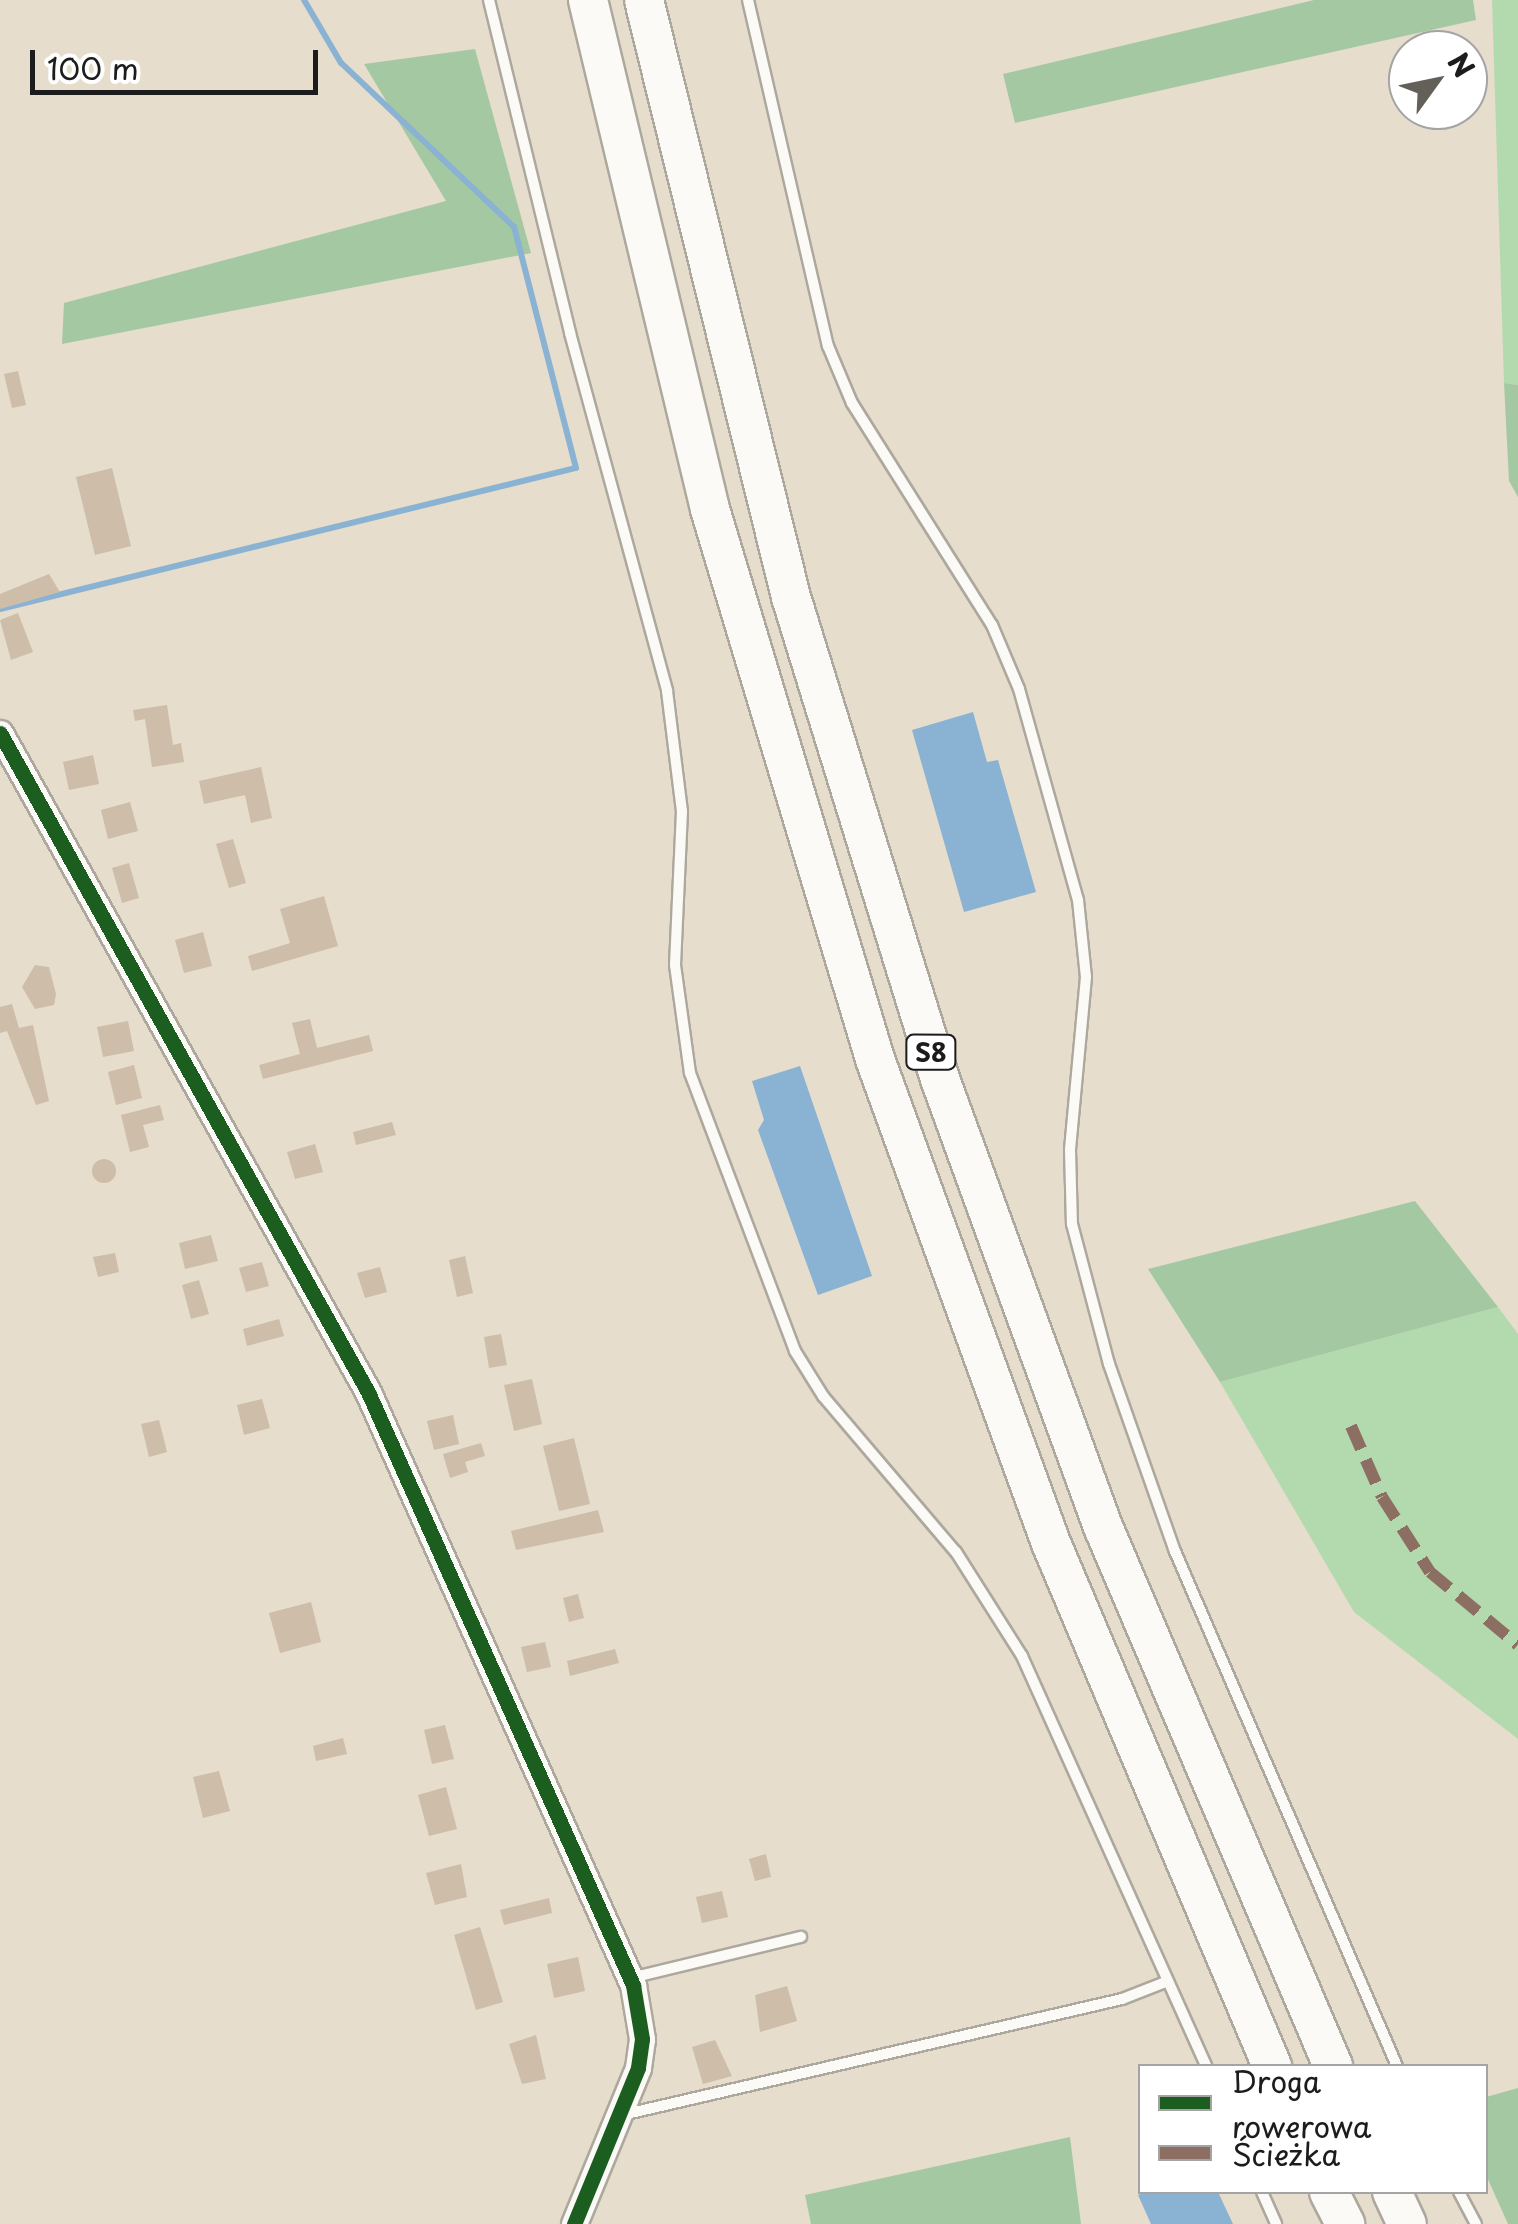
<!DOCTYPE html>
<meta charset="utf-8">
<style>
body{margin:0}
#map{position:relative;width:1518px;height:2224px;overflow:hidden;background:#e6ddcc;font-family:"Playpen Sans",sans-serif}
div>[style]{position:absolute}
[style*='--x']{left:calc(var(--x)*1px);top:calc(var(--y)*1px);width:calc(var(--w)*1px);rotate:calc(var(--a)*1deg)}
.green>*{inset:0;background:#b3daae}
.forest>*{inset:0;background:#a4c9a2}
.water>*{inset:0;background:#8ab2d2}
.stream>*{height:6px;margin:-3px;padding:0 3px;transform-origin:3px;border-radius:3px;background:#8ab2d2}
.building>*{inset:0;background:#cdbda9}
.round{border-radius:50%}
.roads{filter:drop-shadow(2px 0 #ada89d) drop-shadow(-2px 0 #ada89d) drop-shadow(0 2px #ada89d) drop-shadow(0 -2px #ada89d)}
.service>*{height:10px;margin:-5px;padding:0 5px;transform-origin:5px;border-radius:5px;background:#fbfaf7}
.tertiary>*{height:25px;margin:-12.5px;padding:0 12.5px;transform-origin:12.5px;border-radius:12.5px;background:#fbfaf7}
.motorway>*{height:38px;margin:-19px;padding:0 19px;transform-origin:19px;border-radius:19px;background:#fbfaf7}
.quiet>*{height:12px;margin-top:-6px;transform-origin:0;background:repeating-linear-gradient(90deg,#8d6e63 0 25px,transparent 0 37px)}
.cycleway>*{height:15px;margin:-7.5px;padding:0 7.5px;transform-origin:7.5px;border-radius:7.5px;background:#1b5e20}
span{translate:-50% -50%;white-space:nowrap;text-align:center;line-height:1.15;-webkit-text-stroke:8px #fff;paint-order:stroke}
.shield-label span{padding:2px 8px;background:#fff;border:2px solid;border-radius:8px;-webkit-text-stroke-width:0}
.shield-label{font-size:25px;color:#1c1c1c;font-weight:700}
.legend{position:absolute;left:1138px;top:2064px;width:350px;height:130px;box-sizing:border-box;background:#fff;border:2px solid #a4a4a4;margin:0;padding:12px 18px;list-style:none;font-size:30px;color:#1c1c1c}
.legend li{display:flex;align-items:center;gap:20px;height:50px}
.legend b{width:50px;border:2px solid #a4a4a4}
.north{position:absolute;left:1388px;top:30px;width:100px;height:100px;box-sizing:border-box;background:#fff;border:2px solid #a4a4a4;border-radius:50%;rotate:57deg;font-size:28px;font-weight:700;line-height:40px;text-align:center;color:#1c1c1c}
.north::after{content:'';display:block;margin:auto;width:35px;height:45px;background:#63605a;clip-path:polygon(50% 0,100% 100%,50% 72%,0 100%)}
.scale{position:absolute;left:30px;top:50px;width:288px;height:45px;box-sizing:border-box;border:5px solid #1c1c1c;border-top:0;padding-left:12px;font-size:30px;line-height:35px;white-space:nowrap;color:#1c1c1c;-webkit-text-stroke:8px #fff;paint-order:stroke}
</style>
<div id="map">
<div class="green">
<div style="clip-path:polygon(1492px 0,1518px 0,1518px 385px,1504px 383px)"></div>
<div style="clip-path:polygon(1498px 1307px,1518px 1334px,1518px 1739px,1354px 1612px,1220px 1382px)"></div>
</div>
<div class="forest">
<div style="clip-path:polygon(1314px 0,1473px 0,1476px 20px,1015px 123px,1003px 74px)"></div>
<div style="clip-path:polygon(475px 49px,531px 253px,62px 344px,64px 303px,446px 201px,364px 64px)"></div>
<div style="clip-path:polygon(1504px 383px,1518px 385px,1518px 497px,1509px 481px)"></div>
<div style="clip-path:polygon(1415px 1201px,1498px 1307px,1220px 1382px,1148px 1269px)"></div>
<div style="clip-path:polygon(1518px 2088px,1518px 2224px,1508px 2224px,1486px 2175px,1486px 2097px)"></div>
<div style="clip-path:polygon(1070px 2137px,1081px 2224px,811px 2224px,805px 2195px)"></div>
</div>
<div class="water">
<div style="clip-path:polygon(973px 712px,987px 762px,998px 760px,1036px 892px,964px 912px,912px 730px)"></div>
<div style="clip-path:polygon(800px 1066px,872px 1276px,818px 1295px,758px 1130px,764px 1120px,752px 1081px)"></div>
<div style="clip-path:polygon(1146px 2192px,1218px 2192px,1233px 2224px,1151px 2224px,1138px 2195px)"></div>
</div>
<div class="stream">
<div style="--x:0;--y:609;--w:593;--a:-13.76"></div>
<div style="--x:576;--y:468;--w:249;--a:-104.4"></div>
<div style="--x:514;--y:227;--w:238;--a:-136.5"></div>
<div style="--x:341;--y:63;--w:73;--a:-120.4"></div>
</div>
<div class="building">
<div style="clip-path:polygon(18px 371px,26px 405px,12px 408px,4px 374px)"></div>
<div style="clip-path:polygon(112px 468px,131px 546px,95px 555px,76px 477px)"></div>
<div style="clip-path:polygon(49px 574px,60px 592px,0 609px,0 594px)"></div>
<div style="clip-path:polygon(18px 613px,33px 652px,11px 660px,0 620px)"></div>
<div style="clip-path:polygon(167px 705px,173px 745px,181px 743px,184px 762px,152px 767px,145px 719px,135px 721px,133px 710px)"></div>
<div style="clip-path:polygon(93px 755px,99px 784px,69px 790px,63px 762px)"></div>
<div style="clip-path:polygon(261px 767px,272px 818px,251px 823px,245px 795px,204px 804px,199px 781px)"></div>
<div style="clip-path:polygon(130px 802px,138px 831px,108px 839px,101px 810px)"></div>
<div style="clip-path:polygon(233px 839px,246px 883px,229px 888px,216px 844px)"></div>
<div style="clip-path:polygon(129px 863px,139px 898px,122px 903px,112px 868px)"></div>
<div style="clip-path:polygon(324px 896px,338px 946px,252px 971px,248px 956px,290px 943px,280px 909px)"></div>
<div style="clip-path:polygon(203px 932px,212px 966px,184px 973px,175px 940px)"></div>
<div style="clip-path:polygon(35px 965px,49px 967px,56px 994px,54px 1005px,35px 1009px,22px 987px)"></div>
<div style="clip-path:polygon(12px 1004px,19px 1028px,33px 1025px,49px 1101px,36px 1105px,7px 1031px,0 1033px,0 1007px)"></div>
<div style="clip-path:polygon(310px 1019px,317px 1048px,369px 1035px,373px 1051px,263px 1079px,259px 1065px,300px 1054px,292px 1023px)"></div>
<div style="clip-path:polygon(128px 1021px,134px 1051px,103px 1057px,97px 1027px)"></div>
<div style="clip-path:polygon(134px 1065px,142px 1098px,116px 1105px,108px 1072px)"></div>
<div style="clip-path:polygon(160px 1105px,164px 1120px,143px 1125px,149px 1147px,130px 1152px,121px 1115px)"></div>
<div style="clip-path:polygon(392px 1122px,396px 1135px,356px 1145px,353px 1132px)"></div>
<div style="clip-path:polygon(315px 1144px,323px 1172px,295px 1179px,287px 1152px)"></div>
<div class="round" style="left:92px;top:1159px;width:24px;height:24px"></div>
<div style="clip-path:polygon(211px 1235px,218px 1261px,185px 1269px,179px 1243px)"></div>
<div style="clip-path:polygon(115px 1253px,119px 1272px,98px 1277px,93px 1257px)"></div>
<div style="clip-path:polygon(465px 1256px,473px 1293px,457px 1297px,449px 1260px)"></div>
<div style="clip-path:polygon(262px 1262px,269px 1286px,246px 1292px,239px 1268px)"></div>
<div style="clip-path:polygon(380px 1267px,387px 1292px,365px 1298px,357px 1273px)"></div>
<div style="clip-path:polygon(199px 1280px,209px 1314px,191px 1319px,182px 1285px)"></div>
<div style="clip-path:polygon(279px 1319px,284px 1336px,247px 1346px,243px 1329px)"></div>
<div style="clip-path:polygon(501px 1334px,507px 1365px,489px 1368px,484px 1337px)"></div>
<div style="clip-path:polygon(532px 1379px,542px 1424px,514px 1431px,504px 1385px)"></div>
<div style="clip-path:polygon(262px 1399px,270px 1428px,244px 1435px,237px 1405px)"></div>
<div style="clip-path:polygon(453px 1415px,459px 1444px,434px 1450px,427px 1421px)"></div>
<div style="clip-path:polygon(159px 1420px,167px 1452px,149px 1457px,141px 1424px)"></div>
<div style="clip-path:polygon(574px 1438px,590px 1504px,559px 1511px,543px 1446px)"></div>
<div style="clip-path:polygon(481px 1443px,485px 1456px,465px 1462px,468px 1472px,450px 1478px,443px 1454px)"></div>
<div style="clip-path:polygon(598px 1510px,604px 1532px,516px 1550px,511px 1531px)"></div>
<div style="clip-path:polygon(578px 1594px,584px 1618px,569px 1622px,563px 1598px)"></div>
<div style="clip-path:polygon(311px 1602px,321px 1642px,280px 1653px,269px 1613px)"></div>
<div style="clip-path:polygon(545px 1642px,551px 1667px,527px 1672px,521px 1647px)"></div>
<div style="clip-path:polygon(615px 1649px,619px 1663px,570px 1676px,567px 1661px)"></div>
<div style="clip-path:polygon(445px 1725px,454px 1759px,432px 1764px,424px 1730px)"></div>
<div style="clip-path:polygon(343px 1738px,347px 1754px,316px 1761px,313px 1746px)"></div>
<div style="clip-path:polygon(219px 1771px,230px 1811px,203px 1818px,193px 1777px)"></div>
<div style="clip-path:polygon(446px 1787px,457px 1829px,429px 1836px,418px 1795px)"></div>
<div style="clip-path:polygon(766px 1854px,771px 1877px,755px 1881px,749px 1859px)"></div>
<div style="clip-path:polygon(461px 1864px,467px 1897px,435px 1905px,426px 1873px)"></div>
<div style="clip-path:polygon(722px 1891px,728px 1917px,702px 1923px,696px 1897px)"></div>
<div style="clip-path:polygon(549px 1898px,552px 1913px,504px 1925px,500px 1910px)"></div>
<div style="clip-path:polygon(480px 1927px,503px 2002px,476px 2010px,454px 1935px)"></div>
<div style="clip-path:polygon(578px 1957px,585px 1991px,554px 1998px,547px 1964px)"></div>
<div style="clip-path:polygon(787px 1986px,797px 2021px,760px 2032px,755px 1995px)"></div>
<div style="clip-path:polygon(536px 2035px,546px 2079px,522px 2084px,509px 2044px)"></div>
<div style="clip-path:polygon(715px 2040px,732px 2076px,703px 2084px,692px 2047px)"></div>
</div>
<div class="roads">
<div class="service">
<div style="--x:489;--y:0;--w:343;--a:76.3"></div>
<div style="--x:570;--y:333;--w:371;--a:74.8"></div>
<div style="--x:667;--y:691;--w:121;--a:82.9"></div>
<div style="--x:682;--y:811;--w:154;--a:92.6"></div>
<div style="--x:675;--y:965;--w:109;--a:82.1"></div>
<div style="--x:690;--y:1073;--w:297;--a:69.3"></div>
<div style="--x:795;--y:1351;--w:53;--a:58.1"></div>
<div style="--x:823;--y:1396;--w:205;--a:49.6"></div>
<div style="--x:956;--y:1552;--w:123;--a:57.6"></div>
<div style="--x:1022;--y:1656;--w:449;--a:65.8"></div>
<div style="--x:748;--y:0;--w:355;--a:77"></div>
<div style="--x:828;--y:346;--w:62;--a:67.2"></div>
<div style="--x:852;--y:403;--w:262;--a:57.8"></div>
<div style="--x:992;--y:625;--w:69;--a:67.1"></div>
<div style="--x:1019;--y:689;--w:219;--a:74.4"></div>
<div style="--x:1078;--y:900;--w:77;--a:84.1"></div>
<div style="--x:1086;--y:977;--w:174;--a:95.3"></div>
<div style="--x:1070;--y:1150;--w:74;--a:88.5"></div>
<div style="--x:1072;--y:1224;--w:145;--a:75.2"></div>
<div style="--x:1109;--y:1364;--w:196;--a:70.6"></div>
<div style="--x:1174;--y:1549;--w:563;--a:66.67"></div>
<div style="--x:631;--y:1978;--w:175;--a:-13.6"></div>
<div style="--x:622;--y:2115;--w:513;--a:-13.06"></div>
<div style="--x:1122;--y:1999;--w:49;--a:-21.4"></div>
<div style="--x:1262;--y:2192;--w:35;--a:66"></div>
<div style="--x:1459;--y:2192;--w:36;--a:62"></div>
</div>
<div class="tertiary">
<div style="--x:0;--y:733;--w:755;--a:60.82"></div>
<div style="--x:368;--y:1392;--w:650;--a:65.92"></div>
<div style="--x:633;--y:1985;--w:55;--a:80.5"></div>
<div style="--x:642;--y:2039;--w:29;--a:98"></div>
<div style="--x:638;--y:2068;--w:169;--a:112.3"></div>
</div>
<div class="motorway">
<div style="--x:588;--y:0;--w:523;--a:76.52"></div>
<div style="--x:710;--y:509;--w:574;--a:73.3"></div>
<div style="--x:875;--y:1059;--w:515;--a:70.02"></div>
<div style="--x:1051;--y:1543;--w:568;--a:67.09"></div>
<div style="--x:644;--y:0;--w:615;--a:76.17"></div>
<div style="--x:791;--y:597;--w:505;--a:72.82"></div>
<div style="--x:940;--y:1079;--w:479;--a:70"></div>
<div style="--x:1104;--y:1529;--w:584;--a:66.9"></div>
<div style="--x:1329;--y:2192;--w:36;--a:63"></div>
<div style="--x:1392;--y:2192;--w:35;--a:65"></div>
</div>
</div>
<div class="quiet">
<div style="--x:1351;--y:1426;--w:77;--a:66.4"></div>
<div style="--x:1382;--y:1497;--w:89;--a:57.4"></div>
<div style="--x:1430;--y:1572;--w:114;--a:39.7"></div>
</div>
<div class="cycleway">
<div style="--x:0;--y:733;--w:755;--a:60.82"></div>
<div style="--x:368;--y:1392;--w:650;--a:65.92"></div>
<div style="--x:633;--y:1985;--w:55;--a:80.5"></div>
<div style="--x:642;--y:2039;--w:29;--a:98"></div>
<div style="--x:638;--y:2068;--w:169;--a:112.3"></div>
</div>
<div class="shield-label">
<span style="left:931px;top:1052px">S8</span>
</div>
<ul class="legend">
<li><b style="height:12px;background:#1b5e20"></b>Droga rowerowa</li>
<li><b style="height:12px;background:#8d6e63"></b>Ścieżka</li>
</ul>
<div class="north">N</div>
<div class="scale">100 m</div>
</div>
